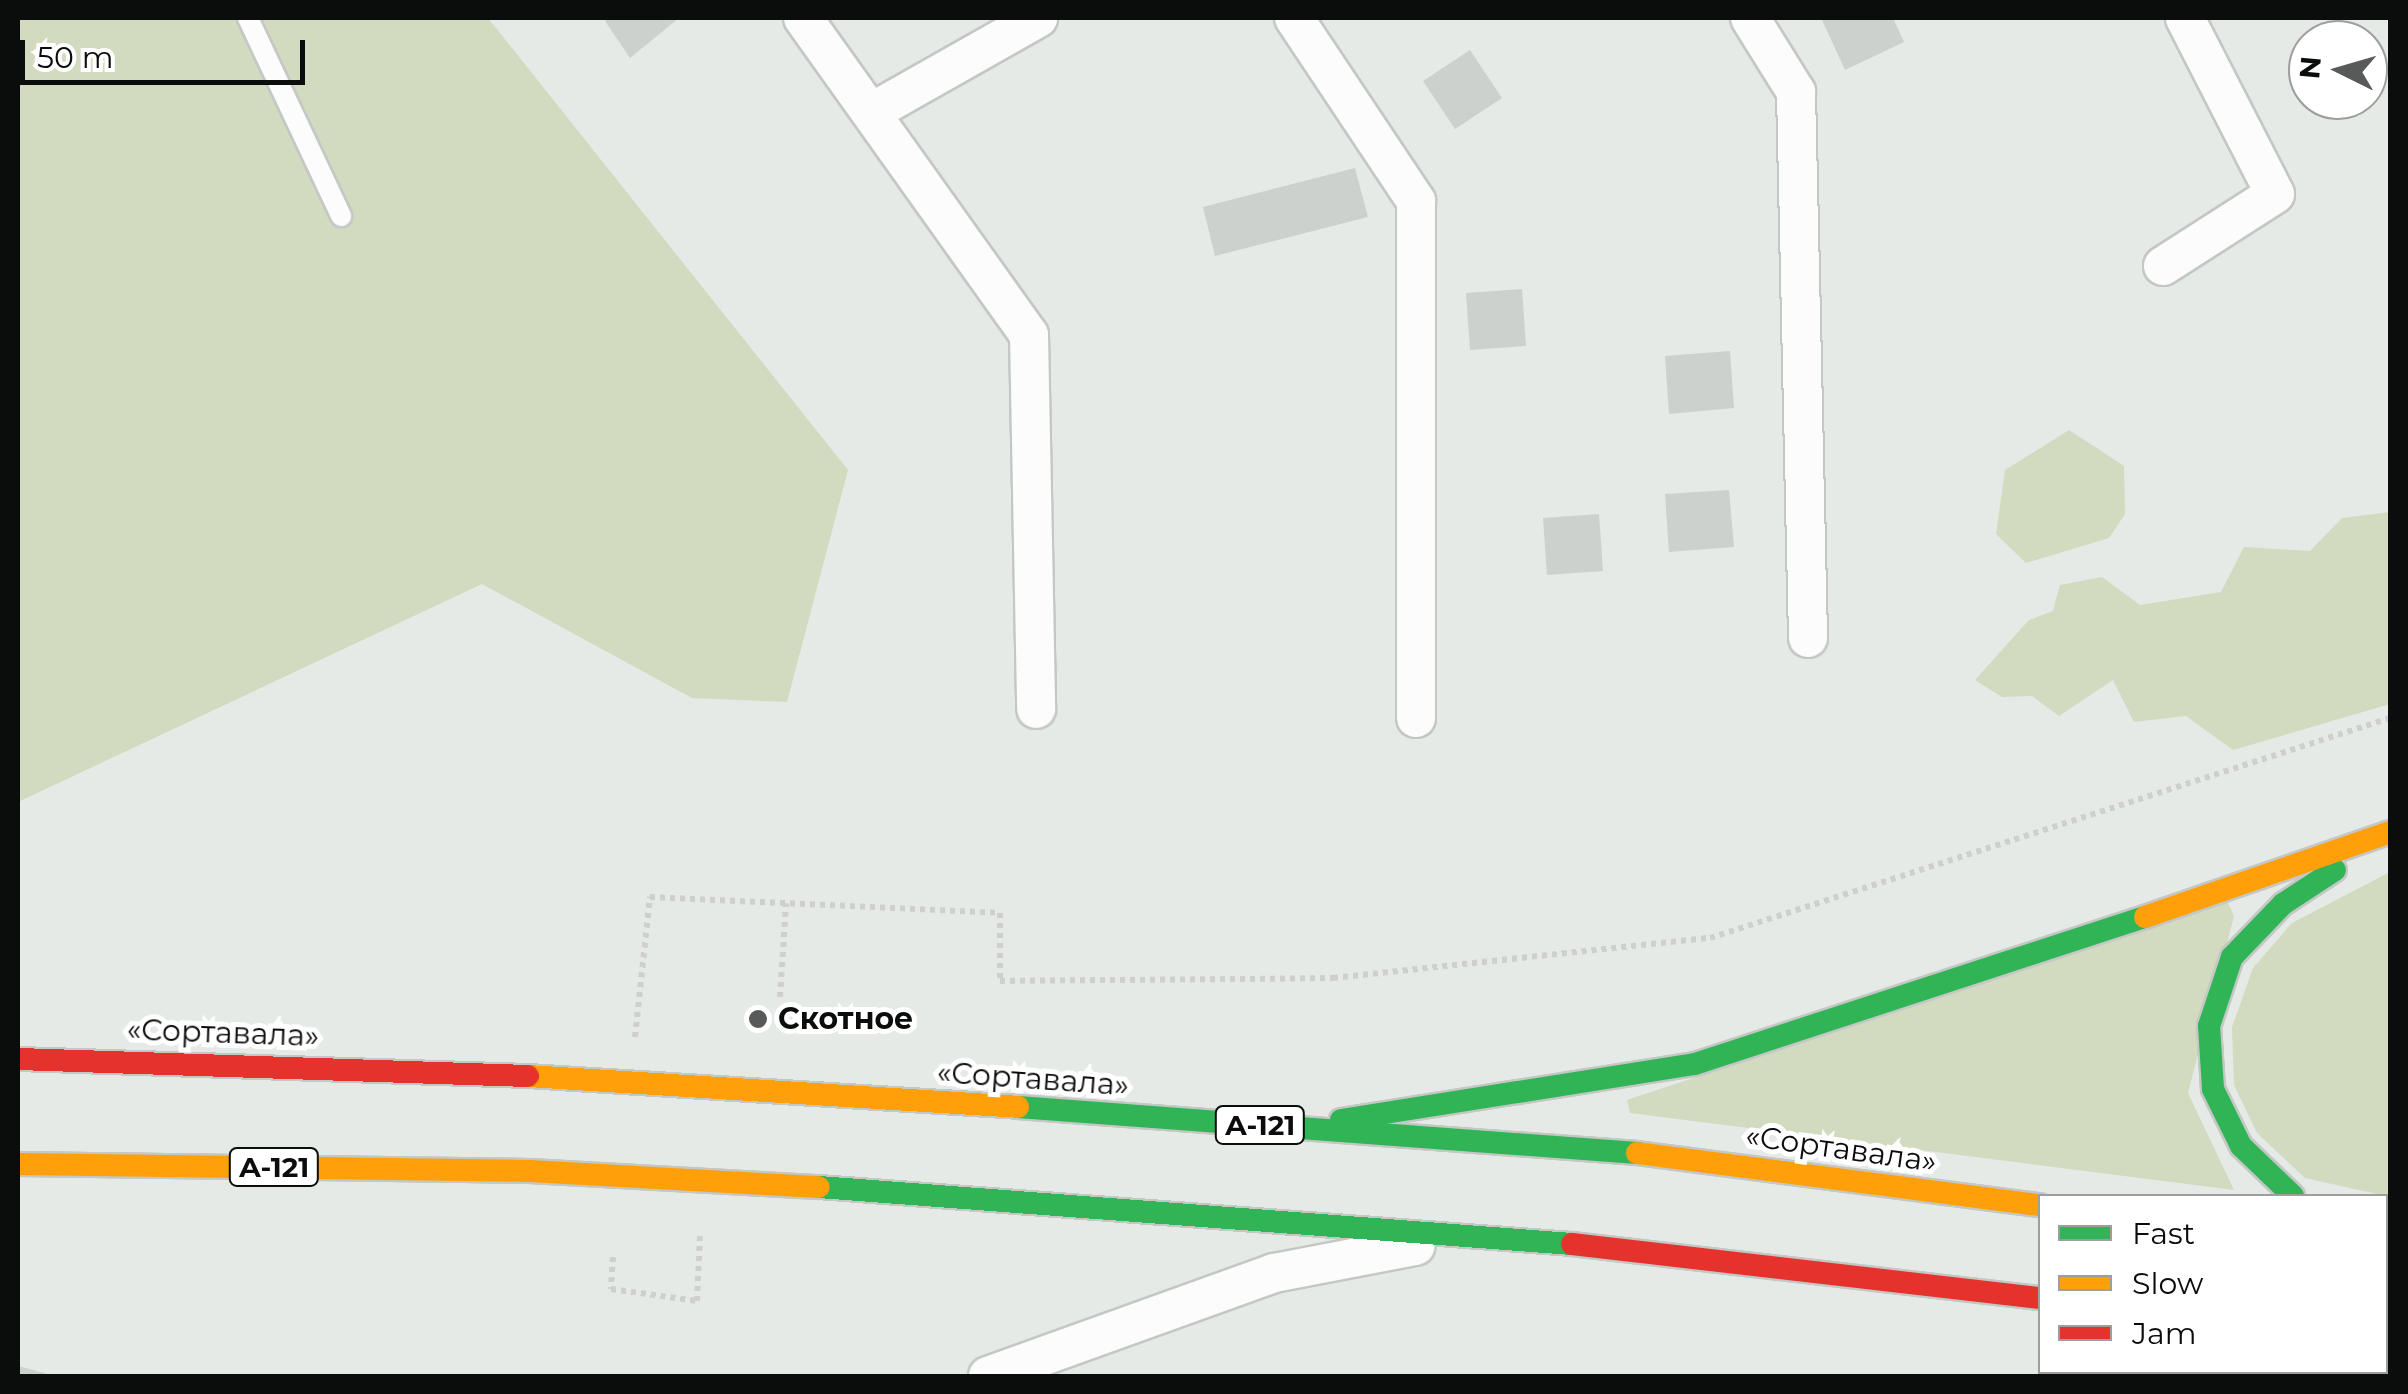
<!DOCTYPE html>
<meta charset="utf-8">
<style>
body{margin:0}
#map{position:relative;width:2408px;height:1394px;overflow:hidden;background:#e5eae6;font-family:Montserrat,sans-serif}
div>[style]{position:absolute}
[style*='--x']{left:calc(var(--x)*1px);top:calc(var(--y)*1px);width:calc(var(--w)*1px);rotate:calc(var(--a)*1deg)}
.green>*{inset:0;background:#d2dac0}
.building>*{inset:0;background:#cdd1ce}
.path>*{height:6px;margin-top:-3px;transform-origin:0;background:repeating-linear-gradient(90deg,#cecfce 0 5px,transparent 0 10px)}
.roads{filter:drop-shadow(2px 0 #c4c8c5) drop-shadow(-2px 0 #c4c8c5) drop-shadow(0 2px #c4c8c5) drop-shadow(0 -2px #c4c8c5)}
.lane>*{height:20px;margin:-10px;padding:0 10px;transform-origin:10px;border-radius:10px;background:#fbfcfb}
.street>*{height:38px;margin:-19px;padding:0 19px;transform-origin:19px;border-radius:19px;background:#fbfcfb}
.fast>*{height:22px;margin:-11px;padding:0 11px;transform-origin:11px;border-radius:11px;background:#30b455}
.slow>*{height:22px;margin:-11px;padding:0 11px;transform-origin:11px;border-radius:11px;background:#ff9f0a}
.jam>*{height:22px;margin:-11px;padding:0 11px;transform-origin:11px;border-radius:11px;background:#e5322d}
.dots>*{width:28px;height:28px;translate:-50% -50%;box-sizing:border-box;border:5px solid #fff;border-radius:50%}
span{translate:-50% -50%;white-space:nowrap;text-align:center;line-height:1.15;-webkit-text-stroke:10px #fff;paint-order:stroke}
.shield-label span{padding:2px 8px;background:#fff;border:2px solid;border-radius:8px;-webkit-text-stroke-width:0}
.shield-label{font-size:28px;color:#0a0d0b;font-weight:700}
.poi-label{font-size:30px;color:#0a0d0b;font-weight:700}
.left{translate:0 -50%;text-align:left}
.street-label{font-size:30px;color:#0a0d0b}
.frame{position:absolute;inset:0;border:20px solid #0a0d0b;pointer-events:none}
.legend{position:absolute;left:2038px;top:1194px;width:350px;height:180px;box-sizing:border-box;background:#fff;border:2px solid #9d9e9d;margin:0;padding:12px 18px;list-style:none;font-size:30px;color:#0a0d0b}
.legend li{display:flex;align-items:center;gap:20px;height:50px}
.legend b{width:50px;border:2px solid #9d9e9d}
.north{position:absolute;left:2288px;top:20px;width:100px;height:100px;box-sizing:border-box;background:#fff;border:2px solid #9d9e9d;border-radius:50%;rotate:275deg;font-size:28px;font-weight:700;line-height:40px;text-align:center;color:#0a0d0b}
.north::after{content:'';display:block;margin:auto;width:35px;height:45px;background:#575a58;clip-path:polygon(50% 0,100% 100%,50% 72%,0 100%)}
.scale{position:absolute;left:20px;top:40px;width:285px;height:45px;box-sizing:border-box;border:5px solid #0a0d0b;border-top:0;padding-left:12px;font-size:30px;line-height:35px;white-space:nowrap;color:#0a0d0b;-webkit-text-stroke:8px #fff;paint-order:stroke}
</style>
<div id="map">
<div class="green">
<div style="clip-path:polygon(18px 18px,488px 18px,848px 470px,787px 702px,692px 698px,482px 584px,18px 802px)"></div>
<div style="clip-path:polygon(2069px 430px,2124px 466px,2125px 514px,2109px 538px,2026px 563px,1996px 534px,2005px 470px)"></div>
<div style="clip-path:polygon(2390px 512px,2390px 704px,2233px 750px,2186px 716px,2134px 722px,2113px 680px,2059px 716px,2032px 696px,2002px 697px,1975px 680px,2029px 620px,2053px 611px,2060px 585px,2102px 577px,2140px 605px,2221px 592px,2244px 547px,2310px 551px,2342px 518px)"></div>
<div style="clip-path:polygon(2390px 872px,2390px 1209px,2386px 1196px,2305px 1178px,2257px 1133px,2234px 1085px,2232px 1027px,2253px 968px,2292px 923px)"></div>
<div style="clip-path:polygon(2227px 901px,2234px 916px,2188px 1093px,2234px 1190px,1630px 1113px,1627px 1100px)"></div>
</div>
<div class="building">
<div style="clip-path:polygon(679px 18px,630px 58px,605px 21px,610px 18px)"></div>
<div style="clip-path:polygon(1821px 18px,1893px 18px,1904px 42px,1845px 70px)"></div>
<div style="clip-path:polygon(1470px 50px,1502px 98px,1455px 129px,1423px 81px)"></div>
<div style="clip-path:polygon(1355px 168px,1368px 217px,1215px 256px,1203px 207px)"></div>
<div style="clip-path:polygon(1522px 289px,1526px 346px,1470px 350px,1466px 293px)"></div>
<div style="clip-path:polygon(1730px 351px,1734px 408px,1669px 414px,1665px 356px)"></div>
<div style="clip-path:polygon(1729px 490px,1734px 547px,1669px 552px,1665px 494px)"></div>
<div style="clip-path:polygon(1599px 514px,1603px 571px,1547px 575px,1543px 518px)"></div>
<div style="clip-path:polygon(18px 1366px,52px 1375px,52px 1376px,18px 1376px)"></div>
</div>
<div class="path">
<div style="--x:780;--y:997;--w:94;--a:-86.3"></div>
<div style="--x:635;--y:1037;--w:141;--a:-83.9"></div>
<div style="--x:650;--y:897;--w:350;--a:2.6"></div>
<div style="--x:1000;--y:913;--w:68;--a:90"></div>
<div style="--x:1000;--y:981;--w:333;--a:-0.5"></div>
<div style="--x:1333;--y:978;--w:379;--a:-6.1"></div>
<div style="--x:1710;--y:938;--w:715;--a:-17.93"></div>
<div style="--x:613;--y:1257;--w:32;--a:94"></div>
<div style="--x:611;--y:1289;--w:87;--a:7.9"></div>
<div style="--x:697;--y:1301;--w:67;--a:-87.4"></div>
</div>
<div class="roads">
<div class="lane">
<div style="--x:248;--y:18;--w:219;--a:64.8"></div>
</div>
<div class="street">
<div style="--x:803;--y:18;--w:389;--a:54.5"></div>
<div style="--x:1029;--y:335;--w:374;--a:88.9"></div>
<div style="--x:1294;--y:18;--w:220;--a:56.3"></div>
<div style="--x:1416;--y:201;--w:517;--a:90"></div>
<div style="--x:1750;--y:18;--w:87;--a:58.1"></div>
<div style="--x:1796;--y:92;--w:546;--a:88.74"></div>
<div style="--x:872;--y:112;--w:191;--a:-29.5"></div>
<div style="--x:2163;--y:266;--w:133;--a:-32.7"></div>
<div style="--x:2275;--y:194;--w:198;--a:-117.1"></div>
<div style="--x:988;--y:1376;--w:304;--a:-19.8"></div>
<div style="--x:1274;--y:1273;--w:144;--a:-10.8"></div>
</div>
<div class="fast">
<div style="--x:1018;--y:1107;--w:621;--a:4.25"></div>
<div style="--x:1341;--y:1120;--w:358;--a:-9"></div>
<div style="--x:1695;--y:1064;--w:473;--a:-18.1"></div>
<div style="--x:819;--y:1187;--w:755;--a:4.33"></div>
<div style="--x:2293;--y:1196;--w:72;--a:-136.1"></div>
<div style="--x:2241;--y:1146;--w:64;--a:-116.2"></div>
<div style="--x:2213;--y:1089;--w:63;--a:-93.6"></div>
<div style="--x:2209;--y:1026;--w:73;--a:-71.6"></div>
<div style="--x:2232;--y:957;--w:74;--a:-46.1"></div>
<div style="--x:2283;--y:904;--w:62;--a:-33.2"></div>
</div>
<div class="slow">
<div style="--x:2145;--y:917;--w:259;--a:-19.1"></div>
<div style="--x:528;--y:1076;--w:491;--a:3.6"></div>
<div style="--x:1637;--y:1153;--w:406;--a:7.4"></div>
<div style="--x:18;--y:1164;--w:512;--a:0.78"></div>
<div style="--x:530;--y:1171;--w:289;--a:3.2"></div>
<div style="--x:2386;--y:1249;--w:4;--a:14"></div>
</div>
<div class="jam">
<div style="--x:18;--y:1059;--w:510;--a:1.91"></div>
<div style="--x:1572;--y:1244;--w:471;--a:6.6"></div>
<div style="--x:2386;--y:1347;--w:4;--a:14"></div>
</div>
</div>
<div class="dots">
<div style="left:758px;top:1019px;background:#575a58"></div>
</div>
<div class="shield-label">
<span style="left:1260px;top:1125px">А-121</span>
<span style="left:274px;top:1167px">А-121</span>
</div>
<div class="poi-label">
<span class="left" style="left:778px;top:1019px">Скотное</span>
</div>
<div class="street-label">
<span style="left:223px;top:1033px;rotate:2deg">«Сортавала»</span>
<span style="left:1033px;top:1079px;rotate:4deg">«Сортавала»</span>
<span style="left:1841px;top:1149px;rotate:8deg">«Сортавала»</span>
</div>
<div class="frame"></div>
<ul class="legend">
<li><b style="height:12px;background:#30b455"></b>Fast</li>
<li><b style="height:12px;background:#ff9f0a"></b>Slow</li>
<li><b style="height:12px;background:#e5322d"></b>Jam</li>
</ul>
<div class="north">N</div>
<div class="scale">50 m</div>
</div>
